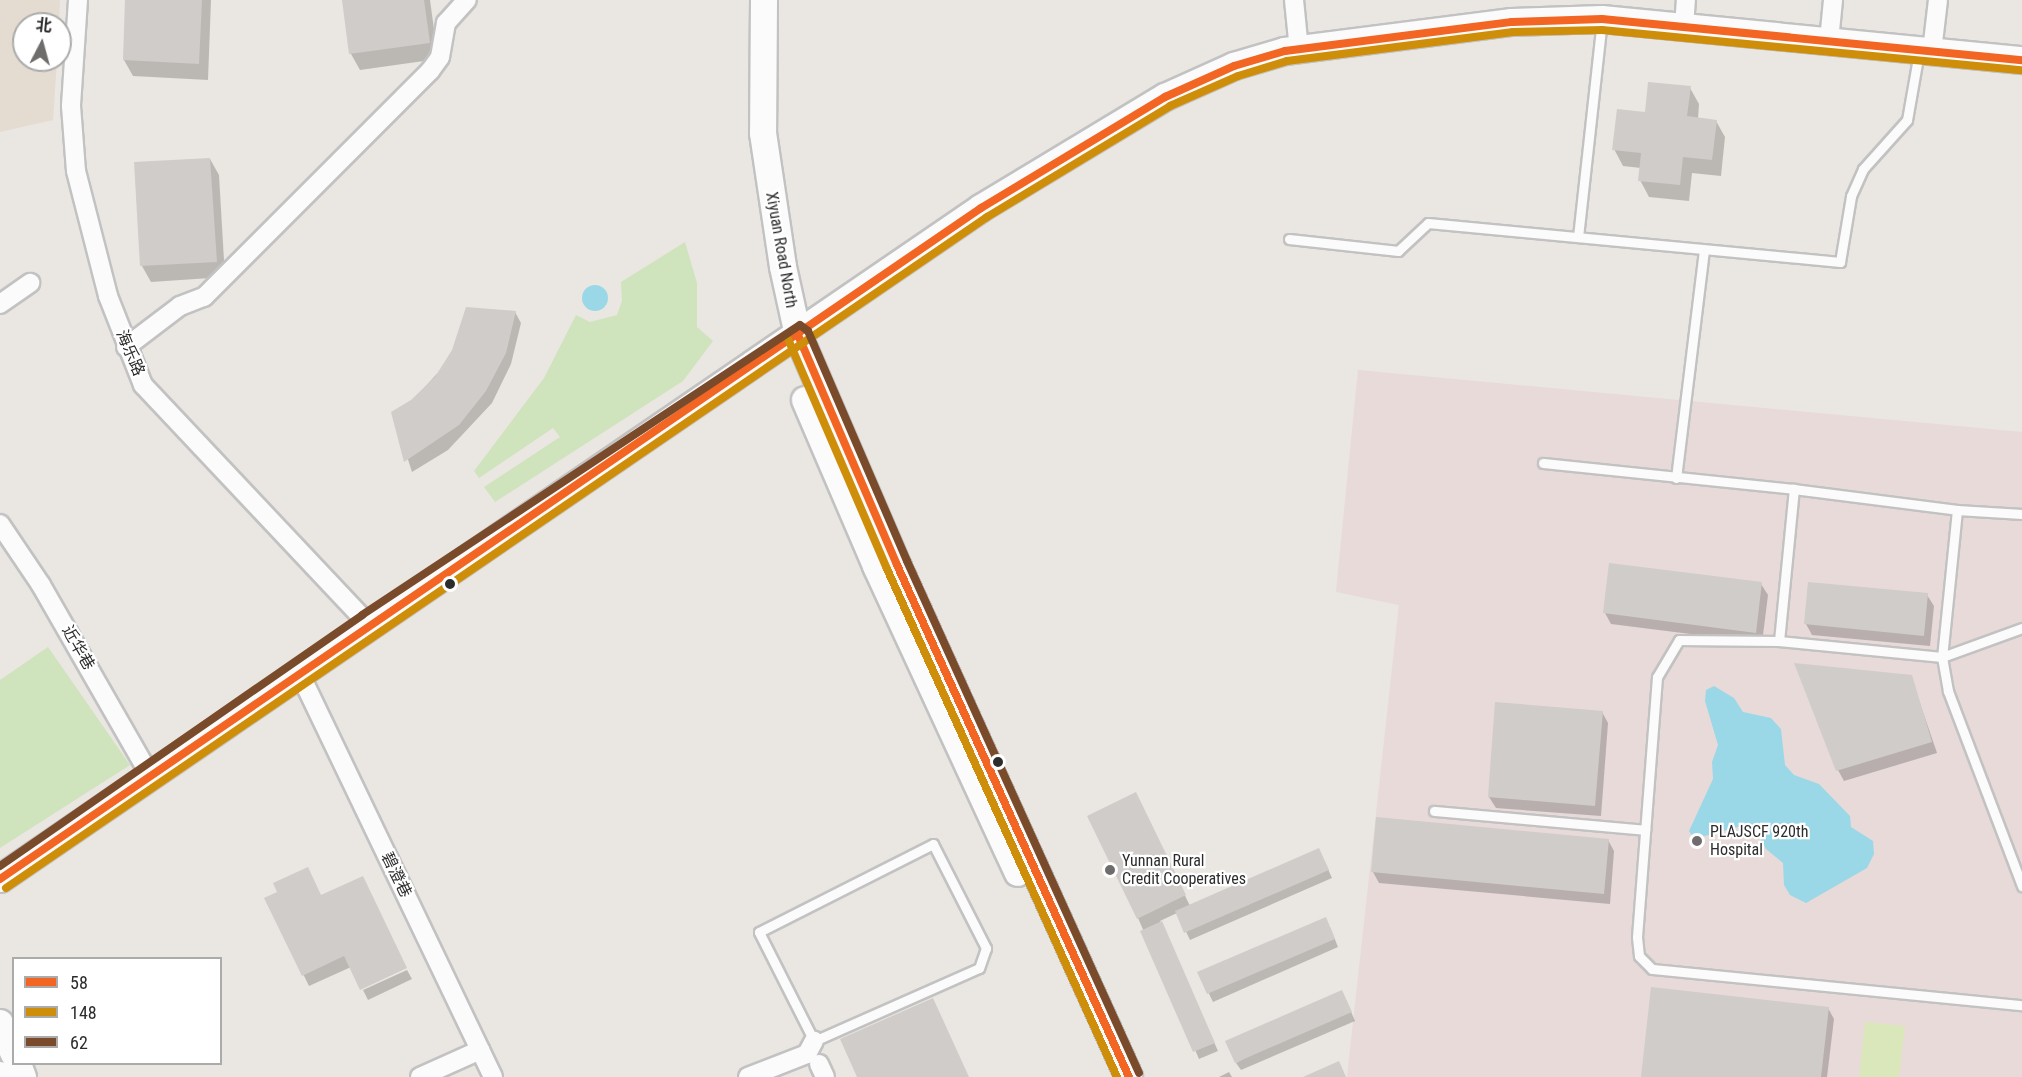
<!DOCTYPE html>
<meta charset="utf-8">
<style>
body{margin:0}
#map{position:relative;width:2022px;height:1077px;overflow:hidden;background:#eae6e2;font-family:"Roboto Condensed","Noto Sans SC",sans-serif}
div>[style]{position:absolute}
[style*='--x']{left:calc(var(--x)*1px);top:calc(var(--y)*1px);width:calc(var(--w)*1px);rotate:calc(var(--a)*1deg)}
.education>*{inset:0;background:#e4dcd1}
.medical>*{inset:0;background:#e7dad9}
.green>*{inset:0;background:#cfe3bd}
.pitch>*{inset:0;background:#d9e7bb}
.water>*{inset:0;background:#9ad8e7}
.round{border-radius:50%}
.shadow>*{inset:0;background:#0003}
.building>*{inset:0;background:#cfccc9}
.roads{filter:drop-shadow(2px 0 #c3c2c2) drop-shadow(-2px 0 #c3c2c2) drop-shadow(0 2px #c3c2c2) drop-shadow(0 -2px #c3c2c2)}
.lane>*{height:9px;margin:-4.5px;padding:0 4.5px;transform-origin:4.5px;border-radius:4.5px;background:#fcfbfb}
.street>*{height:18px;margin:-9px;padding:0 9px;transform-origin:9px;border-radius:9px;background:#fcfbfb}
.secondary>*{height:26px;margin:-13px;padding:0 13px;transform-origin:13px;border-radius:13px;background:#fcfbfb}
.bus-1>*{height:8px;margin:-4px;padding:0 4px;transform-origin:4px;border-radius:4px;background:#f26522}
.bus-2>*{height:8px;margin:-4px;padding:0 4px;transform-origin:4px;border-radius:4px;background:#ce8e09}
.bus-3>*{height:8px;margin:-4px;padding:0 4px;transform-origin:4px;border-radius:4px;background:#7a4b2a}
.dots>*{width:16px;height:16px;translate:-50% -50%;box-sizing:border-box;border:3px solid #fff;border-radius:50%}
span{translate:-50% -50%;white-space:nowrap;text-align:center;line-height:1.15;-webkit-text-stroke:4.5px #fff;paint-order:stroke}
.street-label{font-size:16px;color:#2c2c2c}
.poi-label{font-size:16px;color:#2c2c2c}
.left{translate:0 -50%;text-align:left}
.legend{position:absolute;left:12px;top:957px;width:210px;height:108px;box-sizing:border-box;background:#fff;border:2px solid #ababab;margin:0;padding:8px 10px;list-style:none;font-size:18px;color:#2c2c2c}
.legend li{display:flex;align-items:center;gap:12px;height:30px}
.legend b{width:30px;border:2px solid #ababab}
.north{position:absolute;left:12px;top:12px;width:60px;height:60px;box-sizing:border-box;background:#fff;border:2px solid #ababab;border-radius:50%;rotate:6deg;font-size:16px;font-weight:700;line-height:24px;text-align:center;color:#2c2c2c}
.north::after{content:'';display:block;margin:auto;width:21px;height:27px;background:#6e6d6c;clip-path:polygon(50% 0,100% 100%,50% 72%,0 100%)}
</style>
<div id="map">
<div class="education">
<div style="clip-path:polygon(0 0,60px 0,59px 24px,24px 24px,24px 60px,57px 60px,53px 120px,0 132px)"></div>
</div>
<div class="medical">
<div style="clip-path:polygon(1358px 370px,2022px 432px,2022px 1077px,1347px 1077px,1399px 605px,1336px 592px)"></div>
</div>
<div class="green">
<div style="clip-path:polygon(685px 242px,697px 283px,697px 327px,713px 341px,683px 381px,495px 502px,484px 487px,560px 437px,553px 428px,479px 478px,474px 471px,544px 378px,576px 315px,590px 322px,617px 315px,622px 301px,621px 282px)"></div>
<div style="clip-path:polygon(48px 647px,130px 765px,0 848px,0 680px)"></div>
</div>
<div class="pitch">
<div style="clip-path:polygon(1865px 1022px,1905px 1026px,1899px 1077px,1859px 1077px)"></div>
</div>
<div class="water">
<div class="round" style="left:582px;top:285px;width:26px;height:26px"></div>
<div style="clip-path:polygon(1714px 686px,1734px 698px,1743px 712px,1771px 718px,1781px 729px,1785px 765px,1794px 775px,1819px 784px,1850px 816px,1851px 827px,1873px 841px,1874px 854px,1867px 868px,1806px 903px,1790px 895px,1784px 885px,1783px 863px,1766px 849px,1757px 833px,1745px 825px,1694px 839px,1689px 831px,1713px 779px,1712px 762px,1718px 745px,1705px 701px,1706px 690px)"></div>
</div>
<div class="shadow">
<div style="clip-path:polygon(127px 0,211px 0,208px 80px,133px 76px,124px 60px)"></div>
<div style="clip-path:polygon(343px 0,430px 0,438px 59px,360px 70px,351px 54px)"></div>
<div style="clip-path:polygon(1690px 88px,1699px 104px,1698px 119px,1716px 121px,1725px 137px,1721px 176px,1692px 173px,1689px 201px,1649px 197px,1640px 180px,1641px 168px,1623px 166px,1614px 149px,1647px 114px)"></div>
<div style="clip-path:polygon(210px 159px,219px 175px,225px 277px,151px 282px,142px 266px)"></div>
<div style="clip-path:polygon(515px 312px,521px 323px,511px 364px,492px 403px,448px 450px,412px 472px,393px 413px,412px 401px,445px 365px)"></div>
<div style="clip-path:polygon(1761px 584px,1768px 595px,1762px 643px,1611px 624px,1605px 613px)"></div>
<div style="clip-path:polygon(1927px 595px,1934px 606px,1930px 646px,1812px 635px,1806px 624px)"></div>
<div style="clip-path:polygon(1911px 677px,1937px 753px,1844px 781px,1838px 770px)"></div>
<div style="clip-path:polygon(1602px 712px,1608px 723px,1601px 816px,1496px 808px,1489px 797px)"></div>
<div style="clip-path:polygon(1141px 805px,1190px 906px,1323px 858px,1332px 878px,1190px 940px,1177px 913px,1160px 921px,1218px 1051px,1199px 1059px,1138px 918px)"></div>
<div style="clip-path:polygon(1608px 840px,1614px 851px,1610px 904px,1379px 883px,1373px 872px)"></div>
<div style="clip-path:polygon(321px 897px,351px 967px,309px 986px,266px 898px)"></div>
<div style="clip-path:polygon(1330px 927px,1338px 947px,1213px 1002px,1199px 973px)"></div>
<div style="clip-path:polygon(407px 970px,412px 979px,368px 1000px,363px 990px)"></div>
<div style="clip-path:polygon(1346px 1000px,1355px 1021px,1241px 1070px,1236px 1063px)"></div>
<div style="clip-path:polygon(1828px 1008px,1834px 1019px,1827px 1077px,1643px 1077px)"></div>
<div style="clip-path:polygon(1229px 1072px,1232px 1077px,1219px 1077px)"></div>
</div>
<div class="building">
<div style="clip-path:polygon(125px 0,202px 0,199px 64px,123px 60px)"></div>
<div style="clip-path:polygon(342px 0,424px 0,430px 43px,349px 54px)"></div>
<div style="clip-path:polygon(1648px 82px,1691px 86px,1687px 116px,1717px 120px,1712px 160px,1683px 157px,1680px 185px,1638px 181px,1641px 153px,1612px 150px,1617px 109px,1645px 112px)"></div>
<div style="clip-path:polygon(210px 158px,217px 262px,140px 266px,134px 162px)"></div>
<div style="clip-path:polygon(466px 307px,516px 311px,506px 353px,486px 391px,459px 425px,404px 462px,391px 412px,411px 400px,435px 377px,452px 350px)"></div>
<div style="clip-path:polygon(1609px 563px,1762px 582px,1756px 633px,1603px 613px)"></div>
<div style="clip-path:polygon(1808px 582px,1928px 593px,1924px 636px,1804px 624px)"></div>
<div style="clip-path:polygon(1794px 663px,1912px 675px,1932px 742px,1836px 771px)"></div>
<div style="clip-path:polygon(1495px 702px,1603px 711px,1595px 806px,1488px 797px)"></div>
<div style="clip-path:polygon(1136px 792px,1186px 895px,1137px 919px,1087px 816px)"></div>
<div style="clip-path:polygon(1376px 817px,1609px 839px,1604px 894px,1371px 872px)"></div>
<div style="clip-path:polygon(1319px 848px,1329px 870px,1184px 933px,1175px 911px)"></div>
<div style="clip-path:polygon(308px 867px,321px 895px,363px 876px,407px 968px,360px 990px,344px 956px,302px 976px,264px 898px,277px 892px,273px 883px)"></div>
<div style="clip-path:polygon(1326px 917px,1335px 939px,1207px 994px,1197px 972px)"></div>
<div style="clip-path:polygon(1162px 921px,1215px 1043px,1193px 1052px,1140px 931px)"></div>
<div style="clip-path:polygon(1651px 987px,1829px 1007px,1821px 1077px,1641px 1077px)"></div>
<div style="clip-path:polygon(1342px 990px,1352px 1012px,1235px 1063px,1225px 1041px)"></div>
<div style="clip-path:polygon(933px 998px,969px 1077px,857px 1077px,840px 1039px)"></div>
<div style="clip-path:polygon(1339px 1061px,1346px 1077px,1303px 1077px)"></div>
</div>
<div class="roads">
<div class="lane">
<div style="--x:1578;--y:237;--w:219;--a:-83.7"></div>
<div style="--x:1289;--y:239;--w:110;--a:6.3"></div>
<div style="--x:1398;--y:251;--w:41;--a:-43"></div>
<div style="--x:1428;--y:223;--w:414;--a:5.4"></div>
<div style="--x:1840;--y:262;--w:67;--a:-80.5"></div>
<div style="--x:1851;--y:196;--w:30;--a:-66"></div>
<div style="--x:1863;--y:169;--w:66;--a:-48.1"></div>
<div style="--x:1907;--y:120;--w:69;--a:-80"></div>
<div style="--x:1543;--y:463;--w:252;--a:5.9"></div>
<div style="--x:1676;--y:478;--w:230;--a:-83"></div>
<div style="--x:2022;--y:514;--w:65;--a:-176.5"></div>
<div style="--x:1957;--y:510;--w:148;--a:95.8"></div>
<div style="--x:1942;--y:657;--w:164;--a:-174.4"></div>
<div style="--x:1779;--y:641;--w:100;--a:-179.4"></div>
<div style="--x:1679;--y:640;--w:43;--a:120.7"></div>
<div style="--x:1657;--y:677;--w:261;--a:94.4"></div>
<div style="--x:1637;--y:937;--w:19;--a:84"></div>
<div style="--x:1639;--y:956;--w:18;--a:45"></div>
<div style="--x:1652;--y:969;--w:372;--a:5.6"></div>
<div style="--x:2022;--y:628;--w:85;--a:160.1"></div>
<div style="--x:1942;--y:657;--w:35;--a:80"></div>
<div style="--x:1948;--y:691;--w:209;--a:69.2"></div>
<div style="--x:1779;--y:641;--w:153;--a:-84.4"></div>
<div style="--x:1794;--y:489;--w:164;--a:7.3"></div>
<div style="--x:1434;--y:811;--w:212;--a:5.1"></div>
<div style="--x:933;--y:844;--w:117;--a:63"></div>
<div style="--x:986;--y:948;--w:21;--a:109"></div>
<div style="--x:979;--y:968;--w:180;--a:156.1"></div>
<div style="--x:814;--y:1041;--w:122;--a:-116.8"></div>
<div style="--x:759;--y:932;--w:195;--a:-26.8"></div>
</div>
<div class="street">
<div style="--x:78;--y:0;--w:106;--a:93.8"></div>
<div style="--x:71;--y:106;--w:65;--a:85.6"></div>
<div style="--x:76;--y:171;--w:129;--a:75.6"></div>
<div style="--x:108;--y:296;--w:96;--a:68.5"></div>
<div style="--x:143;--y:385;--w:328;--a:46.7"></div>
<div style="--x:1294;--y:0;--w:50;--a:84.3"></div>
<div style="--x:1684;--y:27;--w:27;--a:-86"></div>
<div style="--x:1829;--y:41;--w:41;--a:-84.4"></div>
<div style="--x:1932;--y:51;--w:51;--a:-83.3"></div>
<div style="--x:0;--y:304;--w:37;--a:-35"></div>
<div style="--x:126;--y:347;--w:68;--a:-37.2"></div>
<div style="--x:180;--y:306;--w:26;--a:-21"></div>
<div style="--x:204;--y:297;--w:320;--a:-45"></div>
<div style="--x:430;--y:71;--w:17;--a:-54"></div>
<div style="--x:440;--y:57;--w:35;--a:-80"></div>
<div style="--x:446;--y:23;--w:31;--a:-48"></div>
<div style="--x:0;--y:524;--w:73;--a:56.1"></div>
<div style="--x:41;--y:585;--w:219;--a:60.2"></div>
<div style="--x:299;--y:672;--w:449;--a:64.4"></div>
<div style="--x:819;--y:1064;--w:14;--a:65"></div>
<div style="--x:420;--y:1077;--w:66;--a:-24.2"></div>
<div style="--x:748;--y:1077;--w:63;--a:-21.3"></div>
<div style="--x:807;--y:1054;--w:15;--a:-62"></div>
</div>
<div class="secondary">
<div style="--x:764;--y:0;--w:133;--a:90.4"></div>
<div style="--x:763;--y:133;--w:135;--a:81.5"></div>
<div style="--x:783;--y:267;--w:70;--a:77.6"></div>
<div style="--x:798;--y:335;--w:250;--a:66.7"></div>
<div style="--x:897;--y:565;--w:562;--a:65.62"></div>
<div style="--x:805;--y:400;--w:181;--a:66.8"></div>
<div style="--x:876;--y:566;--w:338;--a:65.2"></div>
<div style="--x:0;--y:879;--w:1189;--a:-34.37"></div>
<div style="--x:981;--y:208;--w:215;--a:-31.1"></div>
<div style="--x:1165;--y:97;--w:76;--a:-24.2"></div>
<div style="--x:1234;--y:66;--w:53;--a:-16.4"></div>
<div style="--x:1285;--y:51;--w:229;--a:-7.3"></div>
<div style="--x:1512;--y:22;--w:90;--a:-1.9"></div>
<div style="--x:1602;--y:19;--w:422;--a:5.6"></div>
<div style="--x:0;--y:1023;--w:34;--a:66"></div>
<div style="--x:18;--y:1064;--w:14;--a:69"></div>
<div style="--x:0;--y:1075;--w:2;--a:63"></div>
</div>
</div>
<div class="bus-1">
<div style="--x:798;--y:335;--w:250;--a:66.7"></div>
<div style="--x:897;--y:565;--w:562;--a:65.62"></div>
<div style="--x:0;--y:879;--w:1189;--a:-34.37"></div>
<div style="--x:981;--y:208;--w:215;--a:-31.1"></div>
<div style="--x:1165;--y:97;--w:76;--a:-24.2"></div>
<div style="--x:1234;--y:66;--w:53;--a:-16.4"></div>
<div style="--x:1285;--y:51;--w:229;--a:-7.3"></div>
<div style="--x:1512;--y:22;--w:90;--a:-1.9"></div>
<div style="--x:1602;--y:19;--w:422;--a:5.6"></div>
</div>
<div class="bus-2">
<div style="--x:788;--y:339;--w:250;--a:66.7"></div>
<div style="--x:887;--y:569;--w:558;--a:65.64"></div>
<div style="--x:6;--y:888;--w:1189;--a:-34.37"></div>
<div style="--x:987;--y:217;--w:214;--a:-31.2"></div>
<div style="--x:1170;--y:106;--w:74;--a:-23.8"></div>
<div style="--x:1238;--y:76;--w:51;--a:-17"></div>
<div style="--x:1287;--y:61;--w:228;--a:-7.3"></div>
<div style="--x:1513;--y:32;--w:89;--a:-1.3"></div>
<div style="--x:1602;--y:30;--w:421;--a:5.5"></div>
</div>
<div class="bus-3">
<div style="--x:0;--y:866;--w:441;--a:-34.7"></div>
<div style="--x:362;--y:615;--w:525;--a:-33.51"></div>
<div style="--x:800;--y:325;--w:10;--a:37"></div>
<div style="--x:808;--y:331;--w:250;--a:66.7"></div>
<div style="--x:907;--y:561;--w:562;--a:65.62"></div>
</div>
<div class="dots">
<div style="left:450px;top:584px;background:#2c2c2c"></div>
<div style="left:998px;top:762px;background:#2c2c2c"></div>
<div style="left:1697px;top:841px;background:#6e6d6c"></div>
<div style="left:1110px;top:870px;background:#6e6d6c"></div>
</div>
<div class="street-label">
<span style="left:781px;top:250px;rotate:80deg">Xiyuan Road North</span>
<span style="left:130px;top:353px;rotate:67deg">海乐路</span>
<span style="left:78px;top:648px;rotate:60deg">近华巷</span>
<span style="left:396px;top:875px;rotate:64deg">碧澄巷</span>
</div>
<div class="poi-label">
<span class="left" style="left:1710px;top:841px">PLAJSCF 920th<br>Hospital</span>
<span class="left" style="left:1122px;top:870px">Yunnan Rural<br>Credit Cooperatives</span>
</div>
<ul class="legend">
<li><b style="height:8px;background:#f26522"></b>58</li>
<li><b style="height:8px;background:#ce8e09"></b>148</li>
<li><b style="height:8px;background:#7a4b2a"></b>62</li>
</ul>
<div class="north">北</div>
</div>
